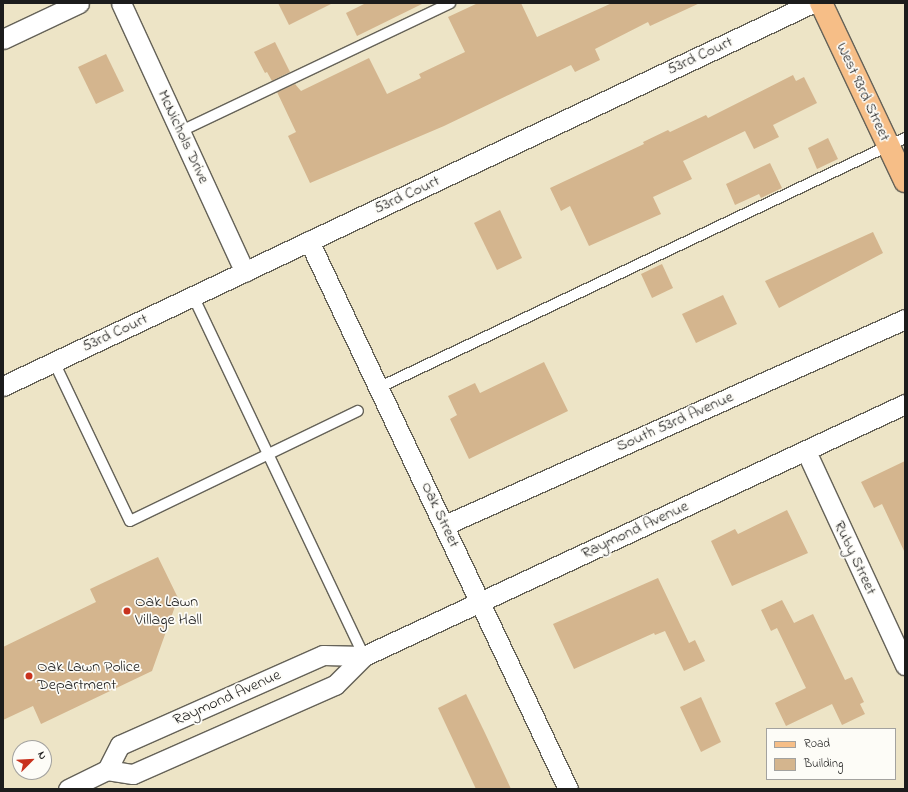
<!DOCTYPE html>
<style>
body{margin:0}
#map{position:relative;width:908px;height:792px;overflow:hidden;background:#ede4c6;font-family:"Indie Flower",sans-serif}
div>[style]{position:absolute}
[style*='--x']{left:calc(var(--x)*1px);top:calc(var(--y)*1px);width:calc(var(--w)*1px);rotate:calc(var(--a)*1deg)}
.building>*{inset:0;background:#d4b58e}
.roads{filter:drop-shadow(1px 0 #656258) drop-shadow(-1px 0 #656258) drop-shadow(0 1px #656258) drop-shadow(0 -1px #656258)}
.lane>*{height:10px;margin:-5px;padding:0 5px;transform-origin:5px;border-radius:5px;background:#fff}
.street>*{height:19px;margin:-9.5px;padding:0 9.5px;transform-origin:9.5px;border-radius:9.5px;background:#fff}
.primary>*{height:22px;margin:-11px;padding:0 11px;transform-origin:11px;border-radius:11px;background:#f6be87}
.dots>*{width:11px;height:11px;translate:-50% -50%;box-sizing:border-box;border:2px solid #fdfcf7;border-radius:50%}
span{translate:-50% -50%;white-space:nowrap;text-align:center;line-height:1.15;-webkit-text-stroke:3.5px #fdfcf7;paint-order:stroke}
.street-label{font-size:16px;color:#1c1c1c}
.poi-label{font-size:16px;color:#1c1c1c}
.left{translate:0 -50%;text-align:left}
.frame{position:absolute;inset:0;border:4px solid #1c1c1c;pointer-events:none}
.legend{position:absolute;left:766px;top:728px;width:130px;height:52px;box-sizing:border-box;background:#fdfcf7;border:1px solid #a3a29f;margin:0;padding:5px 7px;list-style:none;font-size:12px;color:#1c1c1c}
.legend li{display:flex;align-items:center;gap:8px;height:20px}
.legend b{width:20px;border:1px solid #a3a29f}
.north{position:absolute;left:12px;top:740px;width:40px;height:40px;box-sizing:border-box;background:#fdfcf7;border:1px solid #a3a29f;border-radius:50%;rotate:66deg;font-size:11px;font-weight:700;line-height:16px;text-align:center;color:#1c1c1c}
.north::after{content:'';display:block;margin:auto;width:14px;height:18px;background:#c8321e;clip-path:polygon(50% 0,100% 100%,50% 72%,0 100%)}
</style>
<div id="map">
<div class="building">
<div style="clip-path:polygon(278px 3px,333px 3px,289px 25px)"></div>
<div style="clip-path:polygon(366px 3px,424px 3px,357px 36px,346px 13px)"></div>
<div style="clip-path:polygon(478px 3px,521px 3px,537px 37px,612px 3px,700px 3px,650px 26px,648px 22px,595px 49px,600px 60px,575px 72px,571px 65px,444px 126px,310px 183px,288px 136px,296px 132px,277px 92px,295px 84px,301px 91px,369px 58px,387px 94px,421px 78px,419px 74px,465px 52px,448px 17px)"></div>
<div style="clip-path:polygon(275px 42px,290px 72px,272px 81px,267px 72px,265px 73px,254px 52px)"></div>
<div style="clip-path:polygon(106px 54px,124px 91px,96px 104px,78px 67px)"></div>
<div style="clip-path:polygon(793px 75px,796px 81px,804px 77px,817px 103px,773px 125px,779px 137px,754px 149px,745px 131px,683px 161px,692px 179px,653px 197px,661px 214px,589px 246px,570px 206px,561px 211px,550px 188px,644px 144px,643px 142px,668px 130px,670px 132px,706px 115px,708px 118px)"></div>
<div style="clip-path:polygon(828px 138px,838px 159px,817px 169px,808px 148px)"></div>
<div style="clip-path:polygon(770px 163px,782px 188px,761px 198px,759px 194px,735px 205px,726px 184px)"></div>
<div style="clip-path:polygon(500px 210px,522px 258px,497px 270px,474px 223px)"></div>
<div style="clip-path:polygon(873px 232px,883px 253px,779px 308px,765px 281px)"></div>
<div style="clip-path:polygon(662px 264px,673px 288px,652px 298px,641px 274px)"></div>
<div style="clip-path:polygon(723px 295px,737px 324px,696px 343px,682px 314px)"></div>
<div style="clip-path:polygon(544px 362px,568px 411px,469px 459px,450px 419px,457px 415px,448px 396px,475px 383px,480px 393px)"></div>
<div style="clip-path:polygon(905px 461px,905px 553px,882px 504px,874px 508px,861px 482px)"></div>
<div style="clip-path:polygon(787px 510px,808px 553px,732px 586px,711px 541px,735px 529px,738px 534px)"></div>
<div style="clip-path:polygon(158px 557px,178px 598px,152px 671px,41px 724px,33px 706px,3px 720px,3px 647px,96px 602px,90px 589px)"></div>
<div style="clip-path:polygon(658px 578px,689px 643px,695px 640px,705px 661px,684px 671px,665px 631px,655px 635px,654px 633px,574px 669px,553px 624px)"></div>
<div style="clip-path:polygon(782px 600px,794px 623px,813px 614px,845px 680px,852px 677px,864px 702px,860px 704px,865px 714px,842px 725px,832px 704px,786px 726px,775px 703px,806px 688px,777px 628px,771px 631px,761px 610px)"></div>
<div style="clip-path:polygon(466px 694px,485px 733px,511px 789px,476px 789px,438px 708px)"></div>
<div style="clip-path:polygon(701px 697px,721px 742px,701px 752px,680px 707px)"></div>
</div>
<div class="roads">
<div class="lane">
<div style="--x:181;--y:131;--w:298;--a:-25.4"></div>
<div style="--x:193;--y:296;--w:399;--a:64.6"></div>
<div style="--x:54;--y:362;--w:176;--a:64.5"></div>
<div style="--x:130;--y:521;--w:253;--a:-25.8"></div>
<div style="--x:378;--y:388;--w:583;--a:-25.38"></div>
</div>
<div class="street">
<div style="--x:121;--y:3;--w:296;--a:65.3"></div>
<div style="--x:3;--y:39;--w:84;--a:-25.3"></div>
<div style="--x:309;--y:241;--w:606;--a:64.7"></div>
<div style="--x:3;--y:386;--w:895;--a:-25.33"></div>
<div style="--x:806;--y:451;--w:236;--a:65.2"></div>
<div style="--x:445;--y:525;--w:504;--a:-24.12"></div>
<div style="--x:107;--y:770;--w:28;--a:-63"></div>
<div style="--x:120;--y:745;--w:222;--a:-23.9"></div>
<div style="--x:323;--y:655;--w:41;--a:1.4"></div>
<div style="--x:68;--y:789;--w:43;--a:-26"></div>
<div style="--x:107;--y:770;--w:26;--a:9"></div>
<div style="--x:133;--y:774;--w:221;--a:-23.8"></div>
<div style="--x:335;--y:685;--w:41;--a:-45"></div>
<div style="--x:364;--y:656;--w:597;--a:-24.98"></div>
</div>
<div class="primary">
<div style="--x:821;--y:3;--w:197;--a:64.7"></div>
</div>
</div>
<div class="dots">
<div style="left:127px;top:611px;background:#c8321e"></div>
<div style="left:29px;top:676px;background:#c8321e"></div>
</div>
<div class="street-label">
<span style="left:700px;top:56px;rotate:-25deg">53rd Court</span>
<span style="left:863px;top:92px;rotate:65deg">West 93rd Street</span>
<span style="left:183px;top:137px;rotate:65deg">McNichols Drive</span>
<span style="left:407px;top:195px;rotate:-25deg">53rd Court</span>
<span style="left:115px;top:333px;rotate:-25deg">53rd Court</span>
<span style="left:675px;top:422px;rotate:-24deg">South 53rd Avenue</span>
<span style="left:440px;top:515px;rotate:65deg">Oak Street</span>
<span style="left:635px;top:530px;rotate:-25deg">Raymond Avenue</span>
<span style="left:855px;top:558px;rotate:65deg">Ruby Street</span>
<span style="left:227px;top:698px;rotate:-24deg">Raymond Avenue</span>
</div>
<div class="poi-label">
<span class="left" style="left:135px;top:611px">Oak Lawn<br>Village Hall</span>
<span class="left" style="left:37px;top:676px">Oak Lawn Police<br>Department</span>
</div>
<div class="frame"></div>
<ul class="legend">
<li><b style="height:5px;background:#f6be87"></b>Road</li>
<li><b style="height:11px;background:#d4b58e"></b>Building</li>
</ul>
<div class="north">N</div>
</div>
